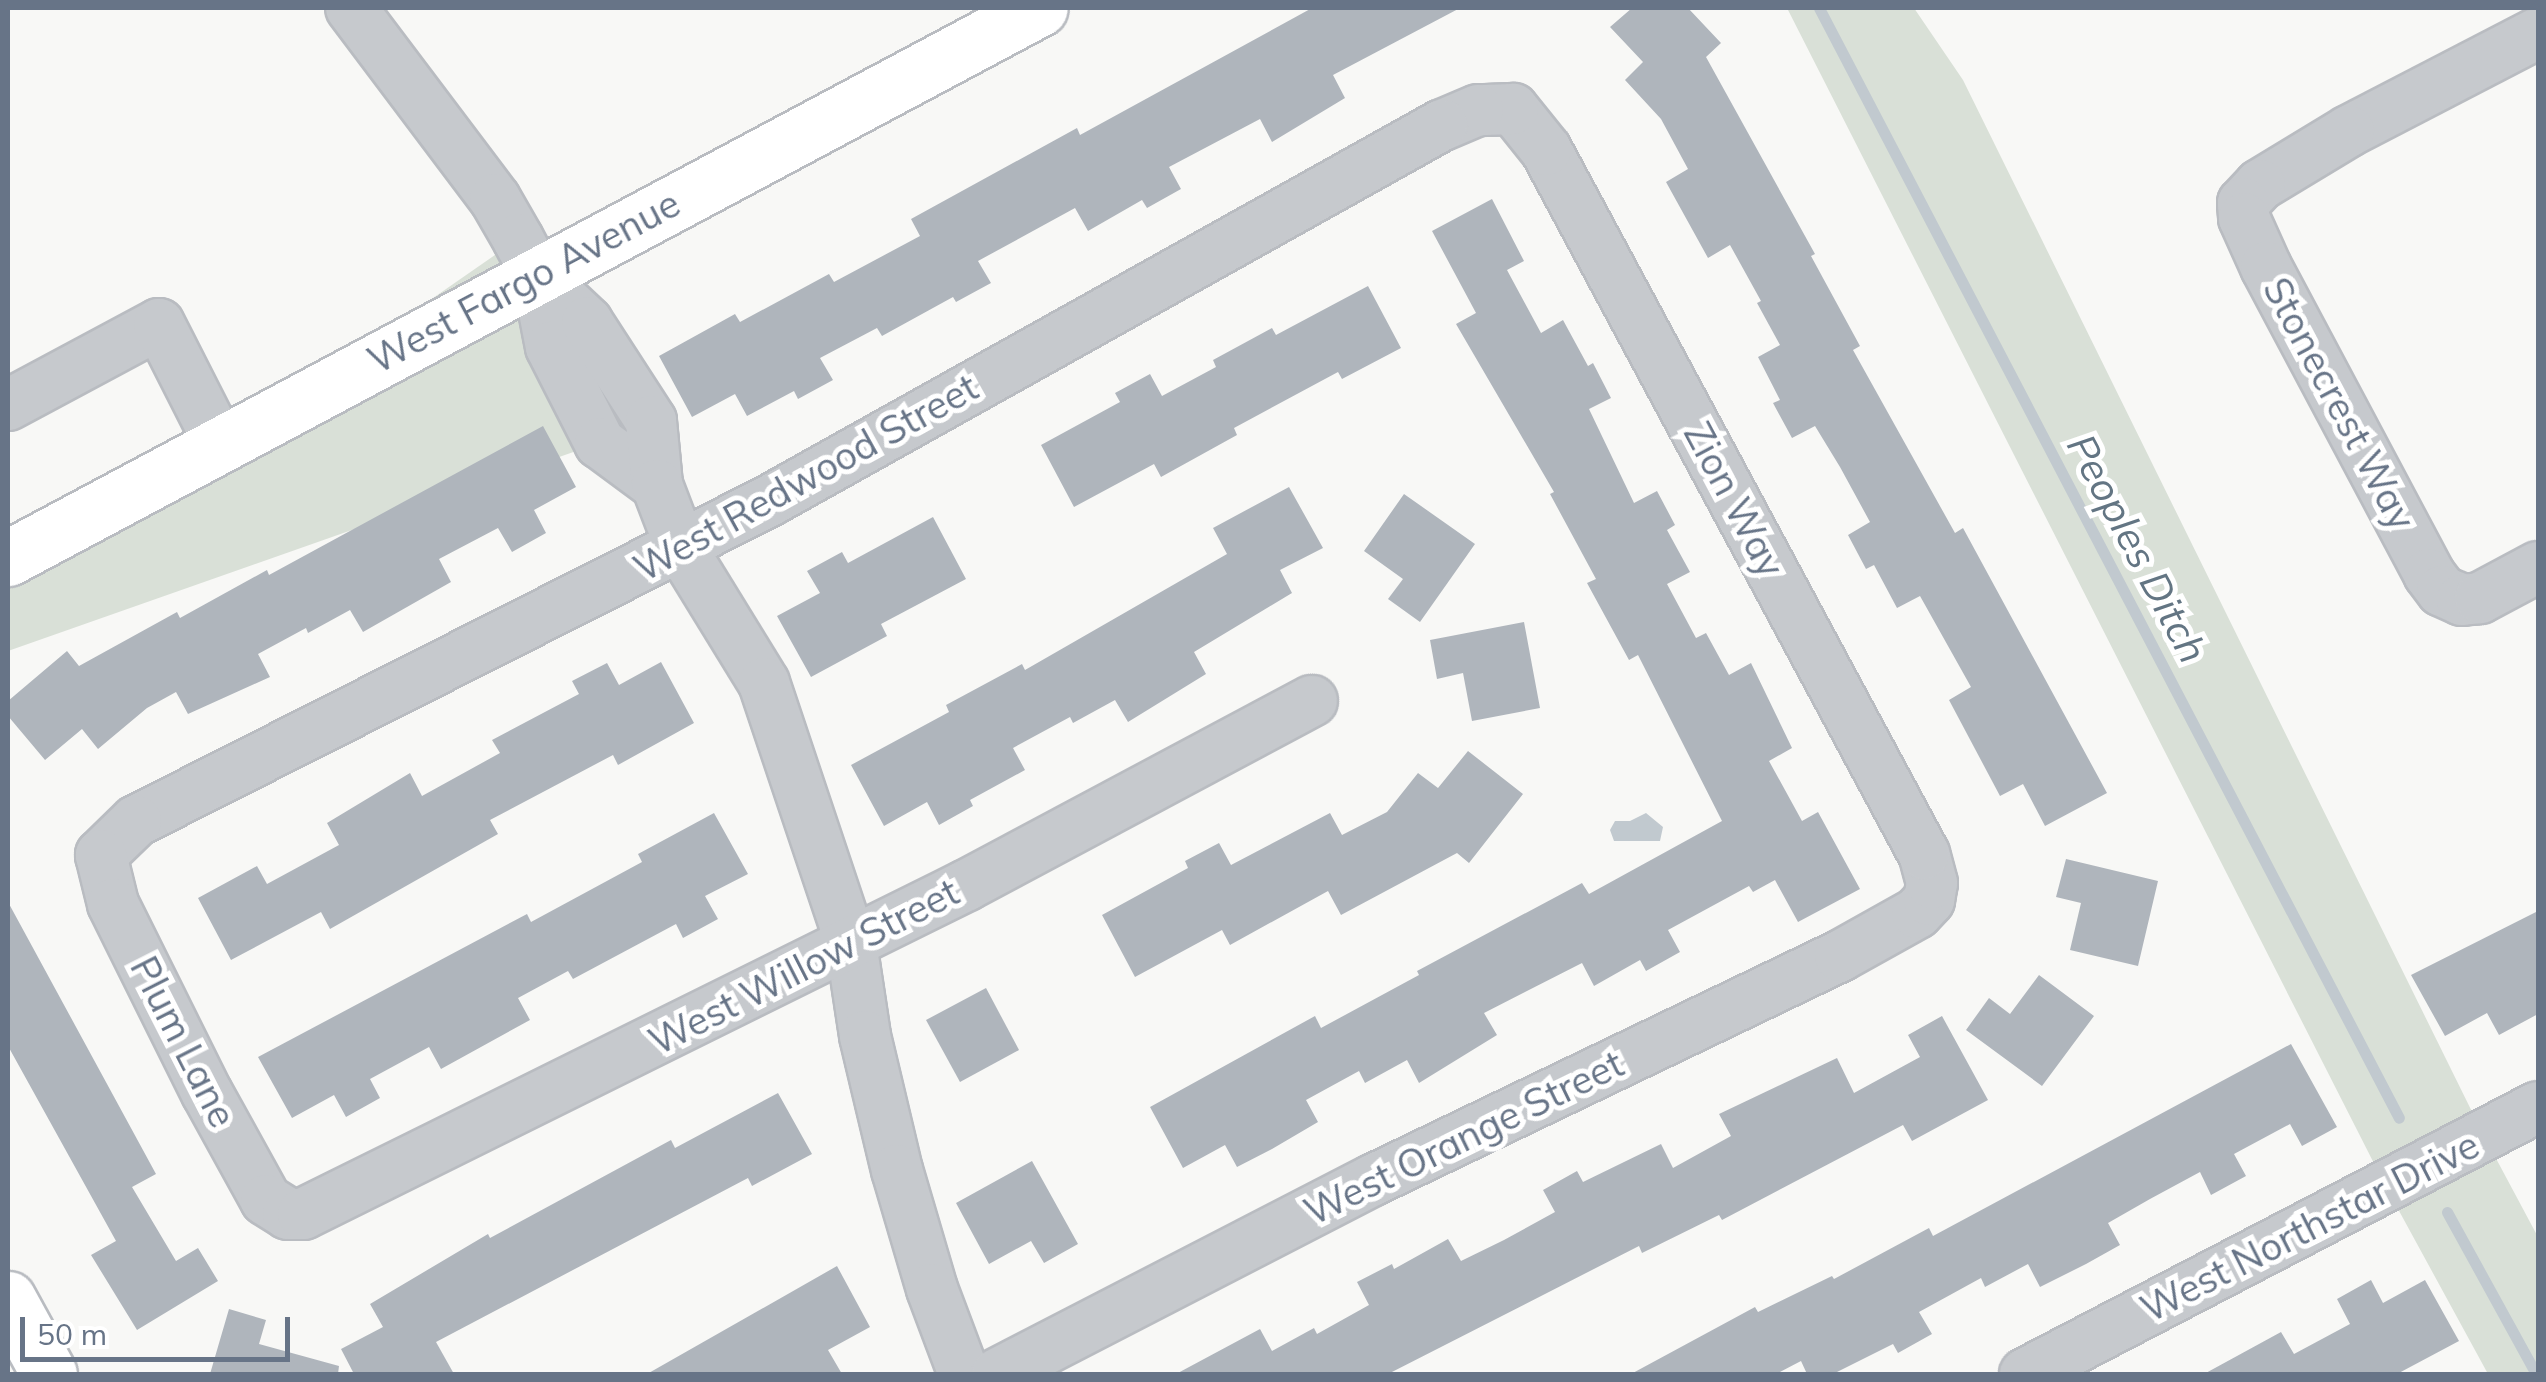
<!DOCTYPE html>
<style>
body{margin:0}
#map{position:relative;width:2546px;height:1382px;overflow:hidden;background:#f8f8f6;font-family:Mulish,sans-serif}
div>[style]{position:absolute}
[style*='--x']{left:calc(var(--x)*1px);top:calc(var(--y)*1px);width:calc(var(--w)*1px);rotate:calc(var(--a)*1deg)}
.green>*{inset:0;background:#d9e0d7}
.water>*{inset:0;background:#c1c9cf}
.stream>*{height:11px;margin:-5.5px;padding:0 5.5px;transform-origin:5.5px;border-radius:5.5px;background:#c1c9cf}
.building>*{inset:0;background:#afb5bc}
.roads{filter:drop-shadow(2px 0 #b9bcc1) drop-shadow(-2px 0 #b9bcc1) drop-shadow(0 2px #b9bcc1) drop-shadow(0 -2px #b9bcc1)}
.minor>*{height:50px;margin:-25px;padding:0 25px;transform-origin:25px;border-radius:25px;background:#c6c9cd}
.major>*{height:55px;margin:-27.5px;padding:0 27.5px;transform-origin:27.5px;border-radius:27.5px;background:#fff}
span{translate:-50% -50%;white-space:nowrap;text-align:center;line-height:1.15;-webkit-text-stroke:10px #fff;paint-order:stroke}
.street-label{font-size:38px;color:#677487}
.water-label{font-size:40px;color:#637583;font-style:italic}
.frame{position:absolute;inset:0;border:10px solid #677487;pointer-events:none}
.scale{position:absolute;left:20px;top:1317px;width:270px;height:45px;box-sizing:border-box;border:5px solid #677487;border-top:0;padding-left:12px;font-size:30px;line-height:35px;white-space:nowrap;color:#677487;-webkit-text-stroke:8px #fff;paint-order:stroke}
</style>
<div id="map">
<div class="green">
<div style="clip-path:polygon(1787px 8px,1914px 8px,1963px 80px,2484px 1136px,2538px 1237px,2538px 1374px,2488px 1374px,2386px 1187px)"></div>
<div style="clip-path:polygon(530px 224px,657px 485px,599px 443px,8px 651px,8px 538px,315px 380px,518px 239px)"></div>
</div>
<div class="water">
<div style="clip-path:polygon(1646px 813px,1663px 827px,1660px 841px,1614px 841px,1610px 830px,1615px 821px,1630px 821px)"></div>
</div>
<div class="stream">
<div style="--x:1819;--y:8;--w:1252;--a:62.41"></div>
<div style="--x:2447;--y:1212;--w:185;--a:61.2"></div>
</div>
<div class="building">
<div style="clip-path:polygon(1312px 8px,1460px 8px,1333px 75px,1345px 98px,1272px 142px,1260px 119px,1169px 167px,1181px 189px,1147px 208px,1142px 200px,1088px 231px,1075px 208px,978px 261px,991px 283px,956px 302px,953px 297px,882px 336px,877px 328px,820px 358px,833px 380px,798px 399px,794px 391px,747px 416px,735px 394px,692px 417px,659px 356px,735px 314px,740px 322px,829px 274px,834px 282px,920px 236px,911px 219px,1077px 128px,1080px 135px)"></div>
<div style="clip-path:polygon(1632px 8px,1688px 8px,1721px 43px,1706px 57px,1815px 254px,1811px 256px,1860px 346px,1853px 350px,1955px 533px,1963px 528px,2107px 793px,2045px 826px,2023px 784px,2000px 796px,1949px 700px,1971px 687px,1920px 596px,1897px 608px,1874px 565px,1866px 569px,1848px 535px,1870px 522px,1840px 467px,1815px 426px,1792px 438px,1773px 403px,1780px 400px,1758px 357px,1780px 345px,1757px 303px,1761px 301px,1730px 245px,1708px 258px,1666px 182px,1688px 169px,1661px 119px,1625px 80px,1643px 62px,1610px 27px)"></div>
<div style="clip-path:polygon(1492px 199px,1524px 261px,1507px 270px,1541px 333px,1563px 320px,1588px 366px,1593px 363px,1611px 398px,1589px 409px,1634px 503px,1657px 491px,1675px 525px,1667px 530px,1690px 572px,1667px 584px,1696px 638px,1706px 633px,1729px 675px,1751px 663px,1792px 748px,1769px 761px,1802px 821px,1818px 812px,1860px 889px,1798px 922px,1775px 880px,1753px 892px,1749px 886px,1668px 930px,1680px 952px,1646px 971px,1640px 960px,1594px 986px,1582px 963px,1484px 1013px,1497px 1035px,1419px 1083px,1407px 1060px,1365px 1083px,1359px 1071px,1306px 1100px,1318px 1122px,1272px 1149px,1237px 1167px,1225px 1145px,1183px 1168px,1150px 1107px,1315px 1016px,1321px 1028px,1419px 975px,1417px 971px,1582px 883px,1589px 894px,1722px 821px,1638px 655px,1629px 660px,1587px 583px,1596px 579px,1550px 494px,1554px 492px,1456px 324px,1476px 313px,1432px 231px)"></div>
<div style="clip-path:polygon(1368px 286px,1401px 348px,1342px 379px,1338px 372px,1234px 428px,1237px 435px,1161px 477px,1154px 464px,1074px 507px,1041px 445px,1120px 402px,1115px 393px,1150px 374px,1162px 396px,1216px 367px,1213px 360px,1272px 328px,1276px 335px)"></div>
<div style="clip-path:polygon(543px 426px,576px 487px,534px 510px,546px 533px,512px 552px,498px 528px,439px 559px,451px 582px,363px 632px,350px 610px,308px 633px,306px 628px,258px 654px,270px 677px,188px 714px,176px 692px,147px 708px,98px 749px,82px 729px,45px 760px,8px 716px,8px 701px,67px 651px,79px 666px,177px 612px,180px 618px,267px 570px,269px 575px)"></div>
<div style="clip-path:polygon(1289px 487px,1323px 548px,1280px 570px,1292px 593px,1194px 652px,1206px 674px,1128px 722px,1115px 700px,1073px 723px,1070px 717px,1013px 748px,1025px 770px,970px 800px,973px 806px,939px 825px,927px 802px,884px 826px,851px 765px,949px 712px,946px 705px,1022px 664px,1025px 670px,1227px 554px,1213px 528px)"></div>
<div style="clip-path:polygon(1404px 494px,1475px 544px,1420px 622px,1388px 599px,1403px 579px,1364px 551px)"></div>
<div style="clip-path:polygon(933px 517px,966px 579px,881px 624px,887px 636px,811px 677px,777px 616px,820px 593px,807px 571px,842px 552px,848px 563px)"></div>
<div style="clip-path:polygon(1524px 622px,1540px 708px,1472px 721px,1463px 673px,1437px 679px,1430px 640px)"></div>
<div style="clip-path:polygon(661px 662px,694px 723px,618px 765px,613px 755px,490px 820px,498px 834px,330px 929px,321px 912px,231px 960px,198px 898px,257px 866px,267px 884px,339px 845px,327px 823px,410px 773px,422px 796px,500px 753px,492px 740px,579px 694px,572px 681px,607px 663px,619px 685px)"></div>
<div style="clip-path:polygon(1468px 751px,1523px 794px,1469px 863px,1457px 853px,1341px 915px,1328px 891px,1230px 945px,1222px 930px,1135px 977px,1102px 915px,1188px 868px,1185px 861px,1219px 843px,1231px 865px,1330px 813px,1342px 835px,1387px 812px,1418px 773px,1438px 788px)"></div>
<div style="clip-path:polygon(714px 813px,748px 874px,705px 896px,718px 919px,683px 938px,676px 924px,573px 979px,568px 971px,518px 998px,530px 1020px,441px 1069px,429px 1047px,370px 1079px,380px 1098px,346px 1117px,334px 1095px,292px 1118px,258px 1057px,527px 914px,531px 922px,642px 862px,638px 854px)"></div>
<div style="clip-path:polygon(2066px 859px,2158px 881px,2138px 966px,2070px 950px,2081px 903px,2056px 897px)"></div>
<div style="clip-path:polygon(8px 902px,156px 1174px,132px 1187px,176px 1261px,198px 1248px,218px 1281px,137px 1330px,91px 1255px,116px 1241px,8px 1046px)"></div>
<div style="clip-path:polygon(2538px 911px,2538px 1014px,2499px 1035px,2487px 1013px,2445px 1036px,2411px 975px)"></div>
<div style="clip-path:polygon(2039px 975px,2094px 1016px,2042px 1086px,1966px 1030px,1989px 998px,2010px 1014px)"></div>
<div style="clip-path:polygon(986px 988px,1019px 1050px,960px 1082px,926px 1020px)"></div>
<div style="clip-path:polygon(1942px 1016px,1988px 1100px,1912px 1141px,1903px 1125px,1722px 1220px,1719px 1215px,1642px 1253px,1639px 1246px,1388px 1374px,1176px 1374px,1260px 1329px,1272px 1351px,1314px 1328px,1317px 1334px,1369px 1305px,1357px 1282px,1392px 1264px,1394px 1269px,1448px 1239px,1461px 1261px,1504px 1240px,1555px 1212px,1543px 1190px,1577px 1171px,1583px 1182px,1661px 1144px,1673px 1168px,1731px 1136px,1719px 1114px,1837px 1058px,1854px 1093px,1920px 1057px,1908px 1035px)"></div>
<div style="clip-path:polygon(2291px 1044px,2337px 1127px,2302px 1146px,2290px 1124px,2234px 1154px,2246px 1176px,2211px 1195px,2200px 1172px,2150px 1199px,2108px 1223px,2120px 1245px,2086px 1264px,2040px 1287px,2028px 1264px,1985px 1287px,1981px 1278px,1919px 1312px,1932px 1334px,1898px 1353px,1893px 1344px,1833px 1374px,1807px 1374px,1801px 1361px,1776px 1374px,1631px 1374px,1755px 1307px,1758px 1312px,1832px 1276px,1834px 1279px,1929px 1228px,1933px 1236px)"></div>
<div style="clip-path:polygon(778px 1093px,812px 1154px,752px 1186px,748px 1178px,436px 1342px,454px 1374px,354px 1374px,341px 1349px,383px 1327px,370px 1304px,488px 1234px,490px 1238px,671px 1140px,675px 1148px)"></div>
<div style="clip-path:polygon(1032px 1161px,1078px 1244px,1044px 1263px,1031px 1241px,989px 1264px,956px 1203px)"></div>
<div style="clip-path:polygon(837px 1266px,870px 1327px,828px 1350px,842px 1374px,647px 1374px)"></div>
<div style="clip-path:polygon(2371px 1280px,2383px 1303px,2425px 1280px,2459px 1341px,2397px 1374px,2204px 1374px,2281px 1332px,2294px 1354px,2350px 1324px,2337px 1299px)"></div>
<div style="clip-path:polygon(229px 1309px,266px 1320px,259px 1344px,339px 1366px,338px 1374px,210px 1374px)"></div>
</div>
<div class="roads">
<div class="minor">
<div style="--x:351;--y:8;--w:239;--a:53"></div>
<div style="--x:495;--y:199;--w:46;--a:60.1"></div>
<div style="--x:518;--y:239;--w:41;--a:62.2"></div>
<div style="--x:537;--y:275;--w:73;--a:79"></div>
<div style="--x:551;--y:347;--w:108;--a:63"></div>
<div style="--x:600;--y:443;--w:71;--a:36.4"></div>
<div style="--x:2538;--y:33;--w:213;--a:152.6"></div>
<div style="--x:2349;--y:131;--w:104;--a:148.8"></div>
<div style="--x:2260;--y:185;--w:25;--a:133"></div>
<div style="--x:2243;--y:203;--w:15;--a:86"></div>
<div style="--x:2244;--y:218;--w:54;--a:65.8"></div>
<div style="--x:2266;--y:267;--w:348;--a:62"></div>
<div style="--x:2429;--y:574;--w:21;--a:53"></div>
<div style="--x:2442;--y:591;--w:22;--a:24"></div>
<div style="--x:2462;--y:600;--w:18;--a:-6"></div>
<div style="--x:2480;--y:598;--w:66;--a:-28.1"></div>
<div style="--x:537;--y:275;--w:69;--a:43.2"></div>
<div style="--x:587;--y:322;--w:118;--a:57.1"></div>
<div style="--x:651;--y:421;--w:64;--a:84.6"></div>
<div style="--x:657;--y:485;--w:67;--a:69.1"></div>
<div style="--x:681;--y:548;--w:158;--a:58.4"></div>
<div style="--x:764;--y:683;--w:274;--a:71.5"></div>
<div style="--x:851;--y:943;--w:94;--a:81.4"></div>
<div style="--x:865;--y:1036;--w:138;--a:76.6"></div>
<div style="--x:897;--y:1170;--w:124;--a:73.6"></div>
<div style="--x:932;--y:1289;--w:91;--a:69.4"></div>
<div style="--x:8;--y:405;--w:171;--a:-28.2"></div>
<div style="--x:159;--y:324;--w:135;--a:63.1"></div>
<div style="--x:997;--y:1374;--w:423;--a:-27.3"></div>
<div style="--x:1373;--y:1180;--w:518;--a:-25.63"></div>
<div style="--x:1840;--y:956;--w:88;--a:-29.2"></div>
<div style="--x:1917;--y:913;--w:18;--a:-47"></div>
<div style="--x:1929;--y:900;--w:17;--a:-80"></div>
<div style="--x:1932;--y:883;--w:30;--a:-105"></div>
<div style="--x:1924;--y:854;--w:799;--a:-118.23"></div>
<div style="--x:1546;--y:150;--w:53;--a:-128.8"></div>
<div style="--x:1513;--y:109;--w:35;--a:178"></div>
<div style="--x:1478;--y:110;--w:39;--a:157"></div>
<div style="--x:1442;--y:125;--w:771;--a:150.81"></div>
<div style="--x:769;--y:501;--w:709;--a:153.18"></div>
<div style="--x:136;--y:821;--w:49;--a:135.8"></div>
<div style="--x:101;--y:855;--w:50;--a:76.2"></div>
<div style="--x:113;--y:904;--w:211;--a:63.6"></div>
<div style="--x:207;--y:1093;--w:122;--a:61.1"></div>
<div style="--x:266;--y:1200;--w:26;--a:32"></div>
<div style="--x:288;--y:1214;--w:15;--a:0"></div>
<div style="--x:303;--y:1214;--w:741;--a:-26.36"></div>
<div style="--x:967;--y:885;--w:391;--a:-28.1"></div>
<div style="--x:2025;--y:1374;--w:578;--a:-27.5"></div>
</div>
<div class="major">
<div style="--x:8;--y:558;--w:1169;--a:-28.06"></div>
<div style="--x:8;--y:1299;--w:85;--a:61.3"></div>
</div>
</div>
<div class="street-label">
<span style="left:524px;top:282px;rotate:-28deg">West Fargo Avenue</span>
<span style="left:2339px;top:404px;rotate:62deg">Stonecrest Way</span>
<span style="left:806px;top:478px;rotate:-29deg">West Redwood Street</span>
<span style="left:1734px;top:500px;rotate:62deg">Zion Way</span>
<span style="left:804px;top:967px;rotate:-27deg">West Willow Street</span>
<span style="left:183px;top:1042px;rotate:63deg">Plum Lane</span>
<span style="left:1464px;top:1138px;rotate:-26deg">West Orange Street</span>
<span style="left:2310px;top:1227px;rotate:-27deg">West Northstar Drive</span>
</div>
<div class="water-label">
<span style="left:2138px;top:548px;rotate:62deg">Peoples Ditch</span>
</div>
<div class="frame"></div>
<div class="scale">50 m</div>
</div>
